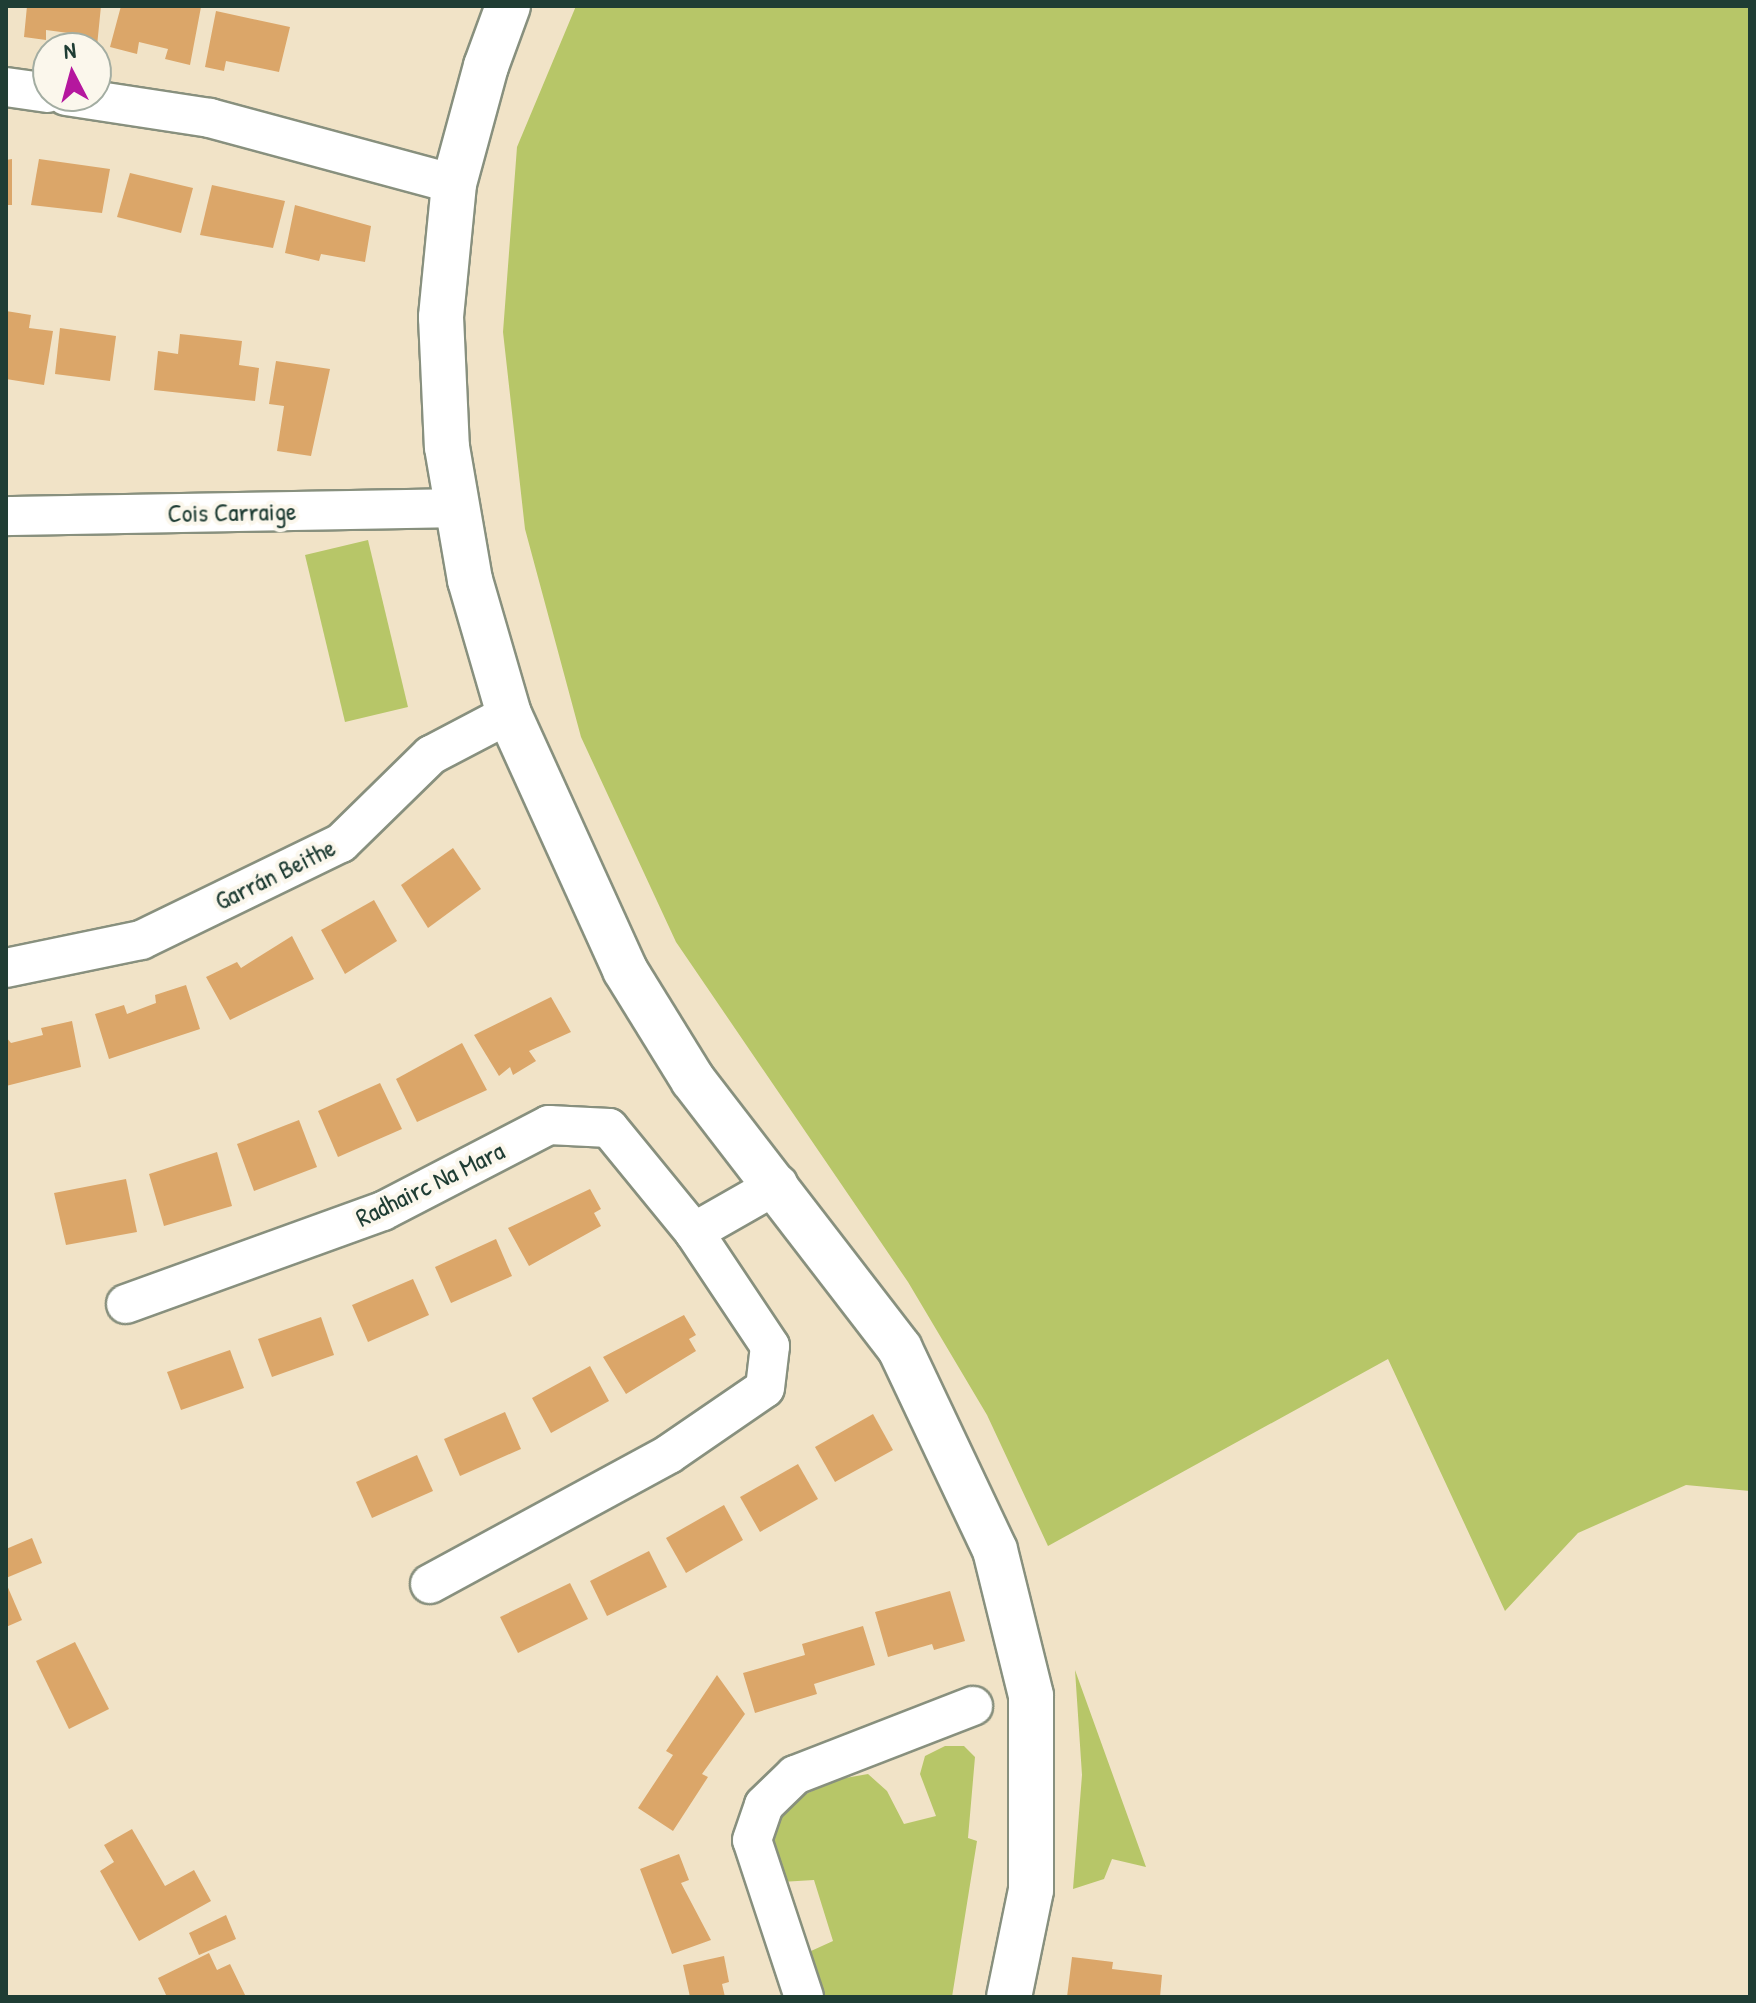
<!DOCTYPE html>
<meta charset="utf-8">
<style>
body{margin:0}
#map{position:relative;width:1756px;height:2003px;overflow:hidden;background:#f1e3c7;font-family:"Patrick Hand",sans-serif}
div>[style]{position:absolute}
[style*='--x']{left:calc(var(--x)*1px);top:calc(var(--y)*1px);width:calc(var(--w)*1px);rotate:calc(var(--a)*1deg)}
.green>*{inset:0;background:#b7c668}
.building>*{inset:0;background:#dba669}
.roads{filter:drop-shadow(2px 0 #88907e) drop-shadow(-2px 0 #88907e) drop-shadow(0 2px #88907e) drop-shadow(0 -2px #88907e)}
.street>*{height:38px;margin:-19px;padding:0 19px;transform-origin:19px;border-radius:19px;background:#fff}
.secondary>*{height:44px;margin:-22px;padding:0 22px;transform-origin:22px;border-radius:22px;background:#fff}
span{translate:-50% -50%;white-space:nowrap;text-align:center;line-height:1.15;-webkit-text-stroke:8px #fbf7ec;paint-order:stroke}
.street-label{font-size:26px;color:#1f3d34}
.frame{position:absolute;inset:0;border:8px solid #1f3d34;pointer-events:none}
.north{position:absolute;left:32px;top:32px;width:80px;height:80px;box-sizing:border-box;background:#fbf7ec;border:2px solid #a3ada2;border-radius:50%;rotate:354deg;font-size:22px;font-weight:700;line-height:32px;text-align:center;color:#1f3d34}
.north::after{content:'';display:block;margin:auto;width:28px;height:36px;background:#b5179e;clip-path:polygon(50% 0,100% 100%,50% 72%,0 100%)}
</style>
<div id="map">
<div class="green">
<div style="clip-path:polygon(576px 6px,1750px 6px,1750px 1491px,1686px 1485px,1578px 1533px,1505px 1611px,1388px 1359px,1048px 1546px,987px 1415px,908px 1282px,676px 942px,581px 737px,525px 529px,503px 332px,517px 147px)"></div>
<div style="clip-path:polygon(368px 540px,408px 707px,345px 722px,305px 555px)"></div>
<div style="clip-path:polygon(1075px 1670px,1146px 1867px,1112px 1859px,1104px 1879px,1073px 1889px,1082px 1775px)"></div>
<div style="clip-path:polygon(945px 1746px,964px 1746px,975px 1757px,968px 1838px,977px 1841px,952px 1997px,820px 1997px,811px 1951px,833px 1941px,814px 1880px,781px 1882px,770px 1842px,781px 1818px,802px 1796px,834px 1780px,868px 1774px,887px 1791px,904px 1824px,936px 1816px,920px 1774px,925px 1756px)"></div>
</div>
<div class="building">
<div style="clip-path:polygon(27px 6px,101px 6px,97px 46px,75px 43px,76px 34px,46px 30px,46px 40px,24px 37px)"></div>
<div style="clip-path:polygon(121px 6px,201px 7px,190px 65px,165px 59px,168px 49px,139px 42px,137px 54px,110px 47px)"></div>
<div style="clip-path:polygon(216px 11px,290px 27px,279px 72px,226px 61px,224px 71px,205px 67px)"></div>
<div style="clip-path:polygon(12px 159px,12px 205px,6px 205px,6px 160px)"></div>
<div style="clip-path:polygon(39px 159px,110px 169px,102px 213px,31px 205px)"></div>
<div style="clip-path:polygon(130px 173px,193px 188px,181px 233px,117px 217px)"></div>
<div style="clip-path:polygon(212px 185px,285px 201px,273px 248px,200px 235px)"></div>
<div style="clip-path:polygon(295px 205px,371px 226px,365px 262px,321px 254px,319px 261px,285px 253px)"></div>
<div style="clip-path:polygon(6px 311px,31px 315px,29px 328px,53px 331px,44px 385px,6px 379px)"></div>
<div style="clip-path:polygon(60px 328px,116px 336px,110px 381px,55px 374px)"></div>
<div style="clip-path:polygon(180px 334px,242px 341px,239px 365px,259px 368px,255px 401px,154px 390px,158px 351px,178px 354px)"></div>
<div style="clip-path:polygon(276px 361px,330px 369px,311px 456px,277px 451px,284px 406px,269px 404px)"></div>
<div style="clip-path:polygon(453px 848px,481px 889px,428px 928px,401px 885px)"></div>
<div style="clip-path:polygon(374px 900px,397px 941px,345px 974px,321px 930px)"></div>
<div style="clip-path:polygon(292px 936px,314px 979px,230px 1020px,206px 977px,237px 962px,241px 968px)"></div>
<div style="clip-path:polygon(186px 985px,200px 1029px,109px 1059px,95px 1014px,124px 1005px,127px 1014px,156px 1003px,155px 995px)"></div>
<div style="clip-path:polygon(551px 997px,571px 1032px,529px 1051px,536px 1061px,513px 1075px,510px 1067px,499px 1076px,474px 1035px)"></div>
<div style="clip-path:polygon(72px 1021px,81px 1067px,6px 1086px,6px 1037px,11px 1043px,43px 1035px,41px 1028px)"></div>
<div style="clip-path:polygon(462px 1043px,487px 1090px,417px 1122px,396px 1079px)"></div>
<div style="clip-path:polygon(380px 1083px,402px 1129px,338px 1157px,318px 1111px)"></div>
<div style="clip-path:polygon(299px 1120px,317px 1167px,254px 1191px,237px 1144px)"></div>
<div style="clip-path:polygon(217px 1152px,232px 1206px,164px 1226px,149px 1174px)"></div>
<div style="clip-path:polygon(126px 1179px,137px 1232px,66px 1245px,54px 1193px)"></div>
<div style="clip-path:polygon(590px 1189px,601px 1209px,594px 1213px,601px 1226px,529px 1266px,508px 1228px)"></div>
<div style="clip-path:polygon(496px 1239px,512px 1276px,451px 1303px,435px 1267px)"></div>
<div style="clip-path:polygon(413px 1279px,429px 1315px,368px 1342px,352px 1305px)"></div>
<div style="clip-path:polygon(684px 1315px,696px 1335px,689px 1339px,696px 1351px,626px 1394px,603px 1357px)"></div>
<div style="clip-path:polygon(321px 1317px,334px 1355px,272px 1377px,258px 1339px)"></div>
<div style="clip-path:polygon(230px 1350px,244px 1388px,181px 1410px,167px 1372px)"></div>
<div style="clip-path:polygon(590px 1366px,609px 1401px,551px 1433px,532px 1398px)"></div>
<div style="clip-path:polygon(505px 1412px,521px 1449px,460px 1476px,444px 1439px)"></div>
<div style="clip-path:polygon(873px 1414px,893px 1450px,835px 1482px,815px 1447px)"></div>
<div style="clip-path:polygon(417px 1455px,433px 1491px,372px 1518px,356px 1482px)"></div>
<div style="clip-path:polygon(798px 1464px,818px 1499px,760px 1532px,740px 1497px)"></div>
<div style="clip-path:polygon(724px 1505px,743px 1540px,686px 1573px,666px 1538px)"></div>
<div style="clip-path:polygon(32px 1538px,42px 1563px,6px 1578px,6px 1549px)"></div>
<div style="clip-path:polygon(649px 1551px,667px 1587px,607px 1616px,590px 1581px)"></div>
<div style="clip-path:polygon(6px 1583px,22px 1620px,6px 1627px)"></div>
<div style="clip-path:polygon(570px 1583px,588px 1619px,518px 1653px,500px 1617px)"></div>
<div style="clip-path:polygon(950px 1591px,965px 1641px,934px 1650px,932px 1644px,888px 1657px,875px 1612px)"></div>
<div style="clip-path:polygon(863px 1626px,875px 1665px,814px 1684px,817px 1694px,755px 1713px,743px 1673px,805px 1655px,802px 1644px)"></div>
<div style="clip-path:polygon(75px 1642px,109px 1709px,69px 1729px,36px 1661px)"></div>
<div style="clip-path:polygon(717px 1675px,745px 1714px,702px 1774px,708px 1777px,673px 1831px,638px 1808px,673px 1755px,666px 1751px)"></div>
<div style="clip-path:polygon(132px 1829px,165px 1886px,194px 1870px,211px 1901px,139px 1941px,100px 1871px,114px 1862px,104px 1845px)"></div>
<div style="clip-path:polygon(679px 1854px,689px 1880px,681px 1883px,711px 1940px,672px 1954px,640px 1869px)"></div>
<div style="clip-path:polygon(226px 1915px,236px 1939px,199px 1955px,189px 1933px)"></div>
<div style="clip-path:polygon(209px 1953px,217px 1970px,230px 1964px,246px 1997px,167px 1997px,158px 1978px)"></div>
<div style="clip-path:polygon(724px 1956px,729px 1982px,722px 1984px,725px 1997px,690px 1997px,683px 1965px)"></div>
<div style="clip-path:polygon(1072px 1957px,1113px 1962px,1112px 1969px,1162px 1975px,1160px 1997px,1067px 1997px)"></div>
</div>
<div class="roads">
<div class="street">
<div style="--x:6;--y:87;--w:42;--a:8.1"></div>
<div style="--x:66;--y:96;--w:146;--a:8.7"></div>
<div style="--x:210;--y:118;--w:253;--a:15.1"></div>
<div style="--x:6;--y:516;--w:452;--a:-1"></div>
<div style="--x:6;--y:968;--w:138;--a:-11.7"></div>
<div style="--x:141;--y:940;--w:222;--a:-25.9"></div>
<div style="--x:341;--y:843;--w:126;--a:-44.4"></div>
<div style="--x:431;--y:755;--w:88;--a:-27.7"></div>
<div style="--x:126;--y:1304;--w:273;--a:-19.9"></div>
<div style="--x:383;--y:1211;--w:187;--a:-27.4"></div>
<div style="--x:549;--y:1125;--w:60;--a:2.9"></div>
<div style="--x:609;--y:1128;--w:134;--a:50.7"></div>
<div style="--x:694;--y:1232;--w:97;--a:-29.7"></div>
<div style="--x:430;--y:1584;--w:272;--a:-28.5"></div>
<div style="--x:669;--y:1454;--w:116;--a:-34.5"></div>
<div style="--x:765;--y:1388;--w:42;--a:-83.2"></div>
<div style="--x:770;--y:1346;--w:137;--a:-123.7"></div>
<div style="--x:804;--y:1997;--w:165;--a:-108.3"></div>
<div style="--x:752;--y:1840;--w:37;--a:-71"></div>
<div style="--x:764;--y:1805;--w:43;--a:-44.1"></div>
<div style="--x:795;--y:1775;--w:191;--a:-21.2"></div>
</div>
<div class="secondary">
<div style="--x:508;--y:6;--w:64;--a:110.1"></div>
<div style="--x:486;--y:66;--w:122;--a:105.2"></div>
<div style="--x:454;--y:184;--w:134;--a:95.6"></div>
<div style="--x:441;--y:317;--w:130;--a:87.4"></div>
<div style="--x:447;--y:447;--w:135;--a:80.2"></div>
<div style="--x:470;--y:580;--w:140;--a:73.8"></div>
<div style="--x:509;--y:714;--w:281;--a:65.6"></div>
<div style="--x:625;--y:970;--w:129;--a:58.3"></div>
<div style="--x:693;--y:1080;--w:339;--a:52.4"></div>
<div style="--x:900;--y:1349;--w:222;--a:64.7"></div>
<div style="--x:995;--y:1550;--w:150;--a:76.1"></div>
<div style="--x:1031;--y:1696;--w:194;--a:90"></div>
<div style="--x:1031;--y:1890;--w:109;--a:101.6"></div>
</div>
</div>
<div class="street-label">
<span style="left:232px;top:512px;rotate:-1deg">Cois Carraige</span>
<span style="left:275px;top:874px;rotate:-26deg">Garrán Beithe</span>
<span style="left:430px;top:1184px;rotate:-26deg">Radhairc Na Mara</span>
</div>
<div class="frame"></div>
<div class="north">N</div>
</div>
